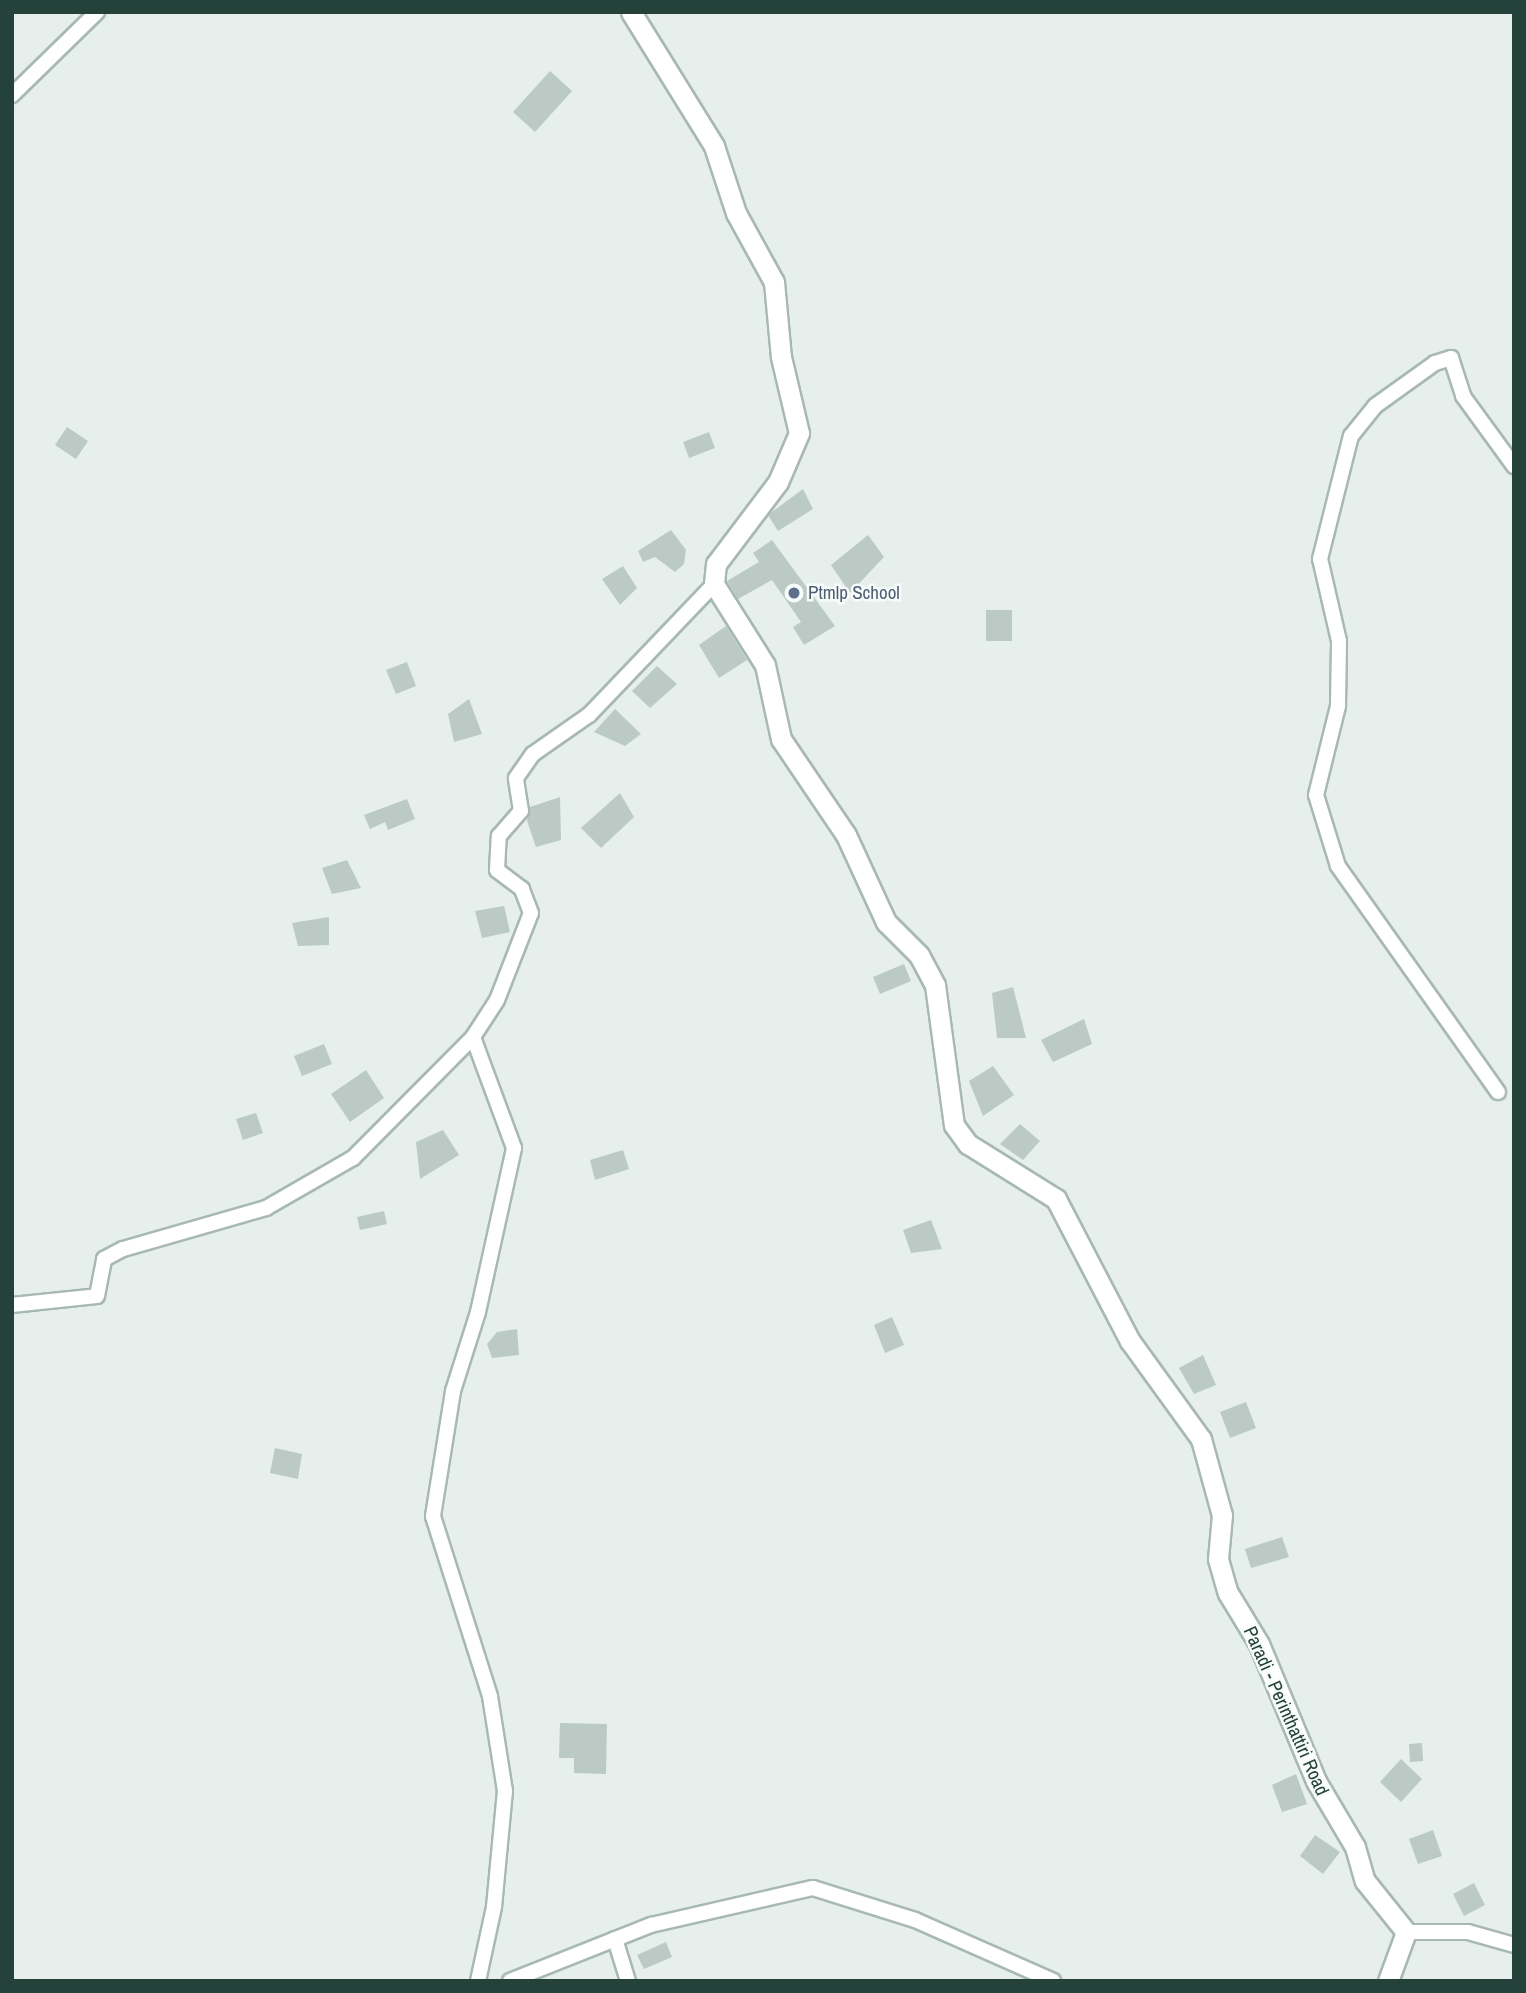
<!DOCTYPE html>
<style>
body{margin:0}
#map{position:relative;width:1526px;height:1993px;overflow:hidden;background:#e6efeb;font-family:"Archivo Narrow",sans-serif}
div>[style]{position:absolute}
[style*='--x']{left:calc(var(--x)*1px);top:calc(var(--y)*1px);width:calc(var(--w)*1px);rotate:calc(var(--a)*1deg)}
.building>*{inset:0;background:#bbcac4}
.roads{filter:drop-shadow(2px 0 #a8b8b2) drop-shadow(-2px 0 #a8b8b2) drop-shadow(0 2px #a8b8b2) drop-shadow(0 -2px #a8b8b2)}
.street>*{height:14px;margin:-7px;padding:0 7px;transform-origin:7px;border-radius:7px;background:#fff}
.secondary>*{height:19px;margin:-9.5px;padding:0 9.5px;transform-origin:9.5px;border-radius:9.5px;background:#fff}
.dots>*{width:19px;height:19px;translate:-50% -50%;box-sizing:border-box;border:4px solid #f7fbf9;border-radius:50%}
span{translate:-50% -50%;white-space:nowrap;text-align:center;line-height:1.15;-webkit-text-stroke:5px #f7fbf9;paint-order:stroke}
.service-label{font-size:19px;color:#4e5e75}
.left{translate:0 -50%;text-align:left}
.street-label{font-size:19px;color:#24423a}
.frame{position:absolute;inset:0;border:14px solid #24423a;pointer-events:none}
</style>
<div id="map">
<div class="building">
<div style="clip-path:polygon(550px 71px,572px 91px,535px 132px,513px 112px)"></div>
<div style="clip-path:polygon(67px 427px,88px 441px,76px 459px,55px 445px)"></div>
<div style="clip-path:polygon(709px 432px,715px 448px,689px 458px,683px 442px)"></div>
<div style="clip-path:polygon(803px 489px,813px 509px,778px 531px,768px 515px)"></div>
<div style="clip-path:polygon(671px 530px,686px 550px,684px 564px,675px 572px,655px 557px,643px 562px,638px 551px)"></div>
<div style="clip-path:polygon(868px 535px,884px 557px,850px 593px,831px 565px)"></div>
<div style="clip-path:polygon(772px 540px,835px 626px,804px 645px,793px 627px,801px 622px,772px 580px,738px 599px,727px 581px,759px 562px,753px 553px)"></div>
<div style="clip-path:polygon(623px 566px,637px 588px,620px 605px,602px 579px)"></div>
<div style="clip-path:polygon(986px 610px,1012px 610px,1012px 641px,986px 641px)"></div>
<div style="clip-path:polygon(726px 626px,747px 660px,719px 678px,699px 645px)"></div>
<div style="clip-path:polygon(407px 662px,416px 686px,396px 694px,386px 670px)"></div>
<div style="clip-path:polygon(657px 666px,677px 684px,650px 708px,632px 691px)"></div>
<div style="clip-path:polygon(469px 699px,482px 734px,454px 742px,448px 714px)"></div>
<div style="clip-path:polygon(615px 709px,641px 734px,625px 746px,594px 732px)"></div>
<div style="clip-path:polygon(620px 793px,634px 817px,601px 848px,581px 828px)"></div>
<div style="clip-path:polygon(560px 797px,561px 840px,536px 847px,527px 821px,530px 807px)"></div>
<div style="clip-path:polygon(407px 799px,415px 819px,388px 830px,385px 822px,370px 829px,364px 815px)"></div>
<div style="clip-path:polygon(347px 860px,361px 888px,332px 894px,322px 868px)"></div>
<div style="clip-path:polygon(504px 906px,510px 932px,482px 938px,475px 911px)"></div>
<div style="clip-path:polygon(329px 917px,329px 945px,298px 946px,292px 923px)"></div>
<div style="clip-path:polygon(904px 964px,911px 981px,880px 994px,873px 977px)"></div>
<div style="clip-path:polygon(1013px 987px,1026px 1038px,997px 1038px,992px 993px)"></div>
<div style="clip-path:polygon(1084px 1019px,1092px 1044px,1053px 1062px,1041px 1040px)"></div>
<div style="clip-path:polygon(324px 1044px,332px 1064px,302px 1076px,294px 1056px)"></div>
<div style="clip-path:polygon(993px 1066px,1014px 1095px,983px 1116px,969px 1081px)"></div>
<div style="clip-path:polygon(366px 1070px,384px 1098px,350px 1122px,331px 1094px)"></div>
<div style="clip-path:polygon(256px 1113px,263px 1133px,243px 1140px,236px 1119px)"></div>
<div style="clip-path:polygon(1020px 1124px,1040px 1141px,1023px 1160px,1000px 1144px)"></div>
<div style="clip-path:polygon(443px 1130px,459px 1155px,420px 1179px,416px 1142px)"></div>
<div style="clip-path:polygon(623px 1150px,629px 1169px,595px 1180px,590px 1160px)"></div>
<div style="clip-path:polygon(384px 1211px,387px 1224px,360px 1230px,357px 1217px)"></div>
<div style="clip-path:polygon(931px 1220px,942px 1249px,911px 1253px,903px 1230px)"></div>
<div style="clip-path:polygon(892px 1317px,904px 1345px,885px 1353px,874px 1325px)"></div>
<div style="clip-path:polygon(517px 1329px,519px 1355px,492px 1358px,487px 1344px,497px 1332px)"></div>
<div style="clip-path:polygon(1203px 1355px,1216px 1385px,1194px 1394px,1179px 1368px)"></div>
<div style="clip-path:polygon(1246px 1402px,1256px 1428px,1230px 1438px,1220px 1412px)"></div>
<div style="clip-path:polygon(275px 1448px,302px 1454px,298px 1479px,270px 1473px)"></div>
<div style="clip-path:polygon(1282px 1537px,1289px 1557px,1251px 1568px,1245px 1549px)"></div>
<div style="clip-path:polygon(560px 1723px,607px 1724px,606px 1774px,574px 1773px,574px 1758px,559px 1758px)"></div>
<div style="clip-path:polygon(1422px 1743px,1423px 1761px,1410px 1762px,1409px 1744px)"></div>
<div style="clip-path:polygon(1401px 1759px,1422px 1779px,1401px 1802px,1380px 1782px)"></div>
<div style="clip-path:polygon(1296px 1774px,1307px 1804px,1282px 1812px,1272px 1785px)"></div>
<div style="clip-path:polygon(1433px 1830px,1442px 1856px,1418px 1864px,1409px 1839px)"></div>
<div style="clip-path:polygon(1315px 1835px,1340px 1852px,1323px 1874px,1300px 1856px)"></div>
<div style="clip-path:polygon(1474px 1883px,1485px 1905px,1464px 1916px,1453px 1894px)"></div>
<div style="clip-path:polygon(666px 1942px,672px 1957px,644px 1969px,637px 1955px)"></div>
</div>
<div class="roads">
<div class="street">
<div style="--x:12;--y:95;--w:119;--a:-44.3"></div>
<div style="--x:1498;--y:1092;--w:277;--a:-125.3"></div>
<div style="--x:1338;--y:866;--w:74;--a:-107.2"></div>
<div style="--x:1316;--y:795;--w:92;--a:-76.1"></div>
<div style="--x:1338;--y:706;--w:65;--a:-89.1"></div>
<div style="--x:1339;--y:641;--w:84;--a:-103"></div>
<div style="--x:1320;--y:559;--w:127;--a:-75.9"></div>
<div style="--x:1351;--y:436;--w:38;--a:-51"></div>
<div style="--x:1375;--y:406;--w:74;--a:-35.6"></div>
<div style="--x:1435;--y:363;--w:17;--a:-17"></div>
<div style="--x:1451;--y:358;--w:40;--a:72"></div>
<div style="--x:1463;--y:396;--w:87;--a:53.9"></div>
<div style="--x:12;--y:1305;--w:85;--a:-6"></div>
<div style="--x:97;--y:1296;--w:38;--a:-79"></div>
<div style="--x:104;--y:1259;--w:21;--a:-28"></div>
<div style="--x:123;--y:1249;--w:149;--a:-16"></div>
<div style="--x:266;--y:1208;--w:100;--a:-29.9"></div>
<div style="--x:353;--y:1158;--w:170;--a:-45.2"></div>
<div style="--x:1406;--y:1932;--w:62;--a:0"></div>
<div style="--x:1468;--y:1932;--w:48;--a:15.8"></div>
<div style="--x:615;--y:1939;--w:44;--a:72.8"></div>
<div style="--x:478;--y:1981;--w:76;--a:-77.8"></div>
<div style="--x:494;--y:1907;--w:117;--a:-84.6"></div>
<div style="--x:505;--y:1791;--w:96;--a:-99"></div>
<div style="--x:490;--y:1696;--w:189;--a:-107.6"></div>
<div style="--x:433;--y:1516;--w:127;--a:-80.9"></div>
<div style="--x:453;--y:1391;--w:83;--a:-72.4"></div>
<div style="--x:478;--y:1312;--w:168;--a:-77.6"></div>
<div style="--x:514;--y:1148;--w:118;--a:-110.3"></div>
<div style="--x:473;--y:1037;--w:44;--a:-57"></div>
<div style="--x:497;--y:1000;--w:93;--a:-68.7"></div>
<div style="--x:531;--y:913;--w:26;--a:-111"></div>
<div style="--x:522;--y:889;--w:31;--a:-143"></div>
<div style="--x:497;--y:870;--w:34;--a:-87"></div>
<div style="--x:499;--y:836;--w:33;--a:-49"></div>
<div style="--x:521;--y:811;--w:33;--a:-99"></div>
<div style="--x:516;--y:778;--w:29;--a:-55"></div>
<div style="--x:533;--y:754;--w:68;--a:-34.9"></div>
<div style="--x:589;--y:715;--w:181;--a:-46.3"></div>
<div style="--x:510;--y:1981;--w:152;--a:-21.7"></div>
<div style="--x:651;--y:1925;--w:166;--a:-12.9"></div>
<div style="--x:813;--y:1888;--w:107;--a:17.4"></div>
<div style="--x:915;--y:1920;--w:151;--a:23.8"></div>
</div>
<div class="secondary">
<div style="--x:631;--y:12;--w:158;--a:58.2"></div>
<div style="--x:714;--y:146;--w:71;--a:71.8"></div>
<div style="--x:736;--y:213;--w:79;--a:61.2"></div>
<div style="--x:774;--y:282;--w:75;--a:84.7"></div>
<div style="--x:781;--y:357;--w:78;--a:76.7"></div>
<div style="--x:799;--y:433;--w:53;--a:113.2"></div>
<div style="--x:778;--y:482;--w:103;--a:127.1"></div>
<div style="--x:716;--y:564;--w:20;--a:96"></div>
<div style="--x:714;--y:584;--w:96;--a:57.8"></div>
<div style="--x:765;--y:665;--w:76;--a:77.8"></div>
<div style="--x:781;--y:739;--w:116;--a:55.9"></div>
<div style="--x:846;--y:835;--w:96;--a:65.3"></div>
<div style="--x:886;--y:922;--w:47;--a:45"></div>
<div style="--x:919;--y:955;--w:34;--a:62"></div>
<div style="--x:935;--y:985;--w:141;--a:82.3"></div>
<div style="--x:954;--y:1125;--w:24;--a:54"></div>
<div style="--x:968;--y:1144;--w:104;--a:32"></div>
<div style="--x:1056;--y:1199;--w:160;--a:62.5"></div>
<div style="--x:1130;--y:1341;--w:121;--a:54.1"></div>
<div style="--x:1201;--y:1439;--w:79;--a:74.6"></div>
<div style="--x:1222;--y:1515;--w:44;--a:95.2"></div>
<div style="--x:1218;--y:1559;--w:35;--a:74"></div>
<div style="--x:1228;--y:1593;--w:60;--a:58.7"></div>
<div style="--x:1259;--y:1644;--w:148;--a:67.4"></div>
<div style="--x:1316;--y:1781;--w:77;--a:59.4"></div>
<div style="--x:1355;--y:1847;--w:35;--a:74"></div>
<div style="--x:1365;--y:1881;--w:65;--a:51.2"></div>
<div style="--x:1406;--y:1932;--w:52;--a:110.2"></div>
</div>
</div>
<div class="dots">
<div style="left:794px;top:593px;background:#5c6f8a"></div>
</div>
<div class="service-label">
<span class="left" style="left:808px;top:593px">Ptmlp School</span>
</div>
<div class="street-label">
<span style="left:1286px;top:1711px;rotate:66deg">Paradi - Perinthattiri Road</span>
</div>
<div class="frame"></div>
</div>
